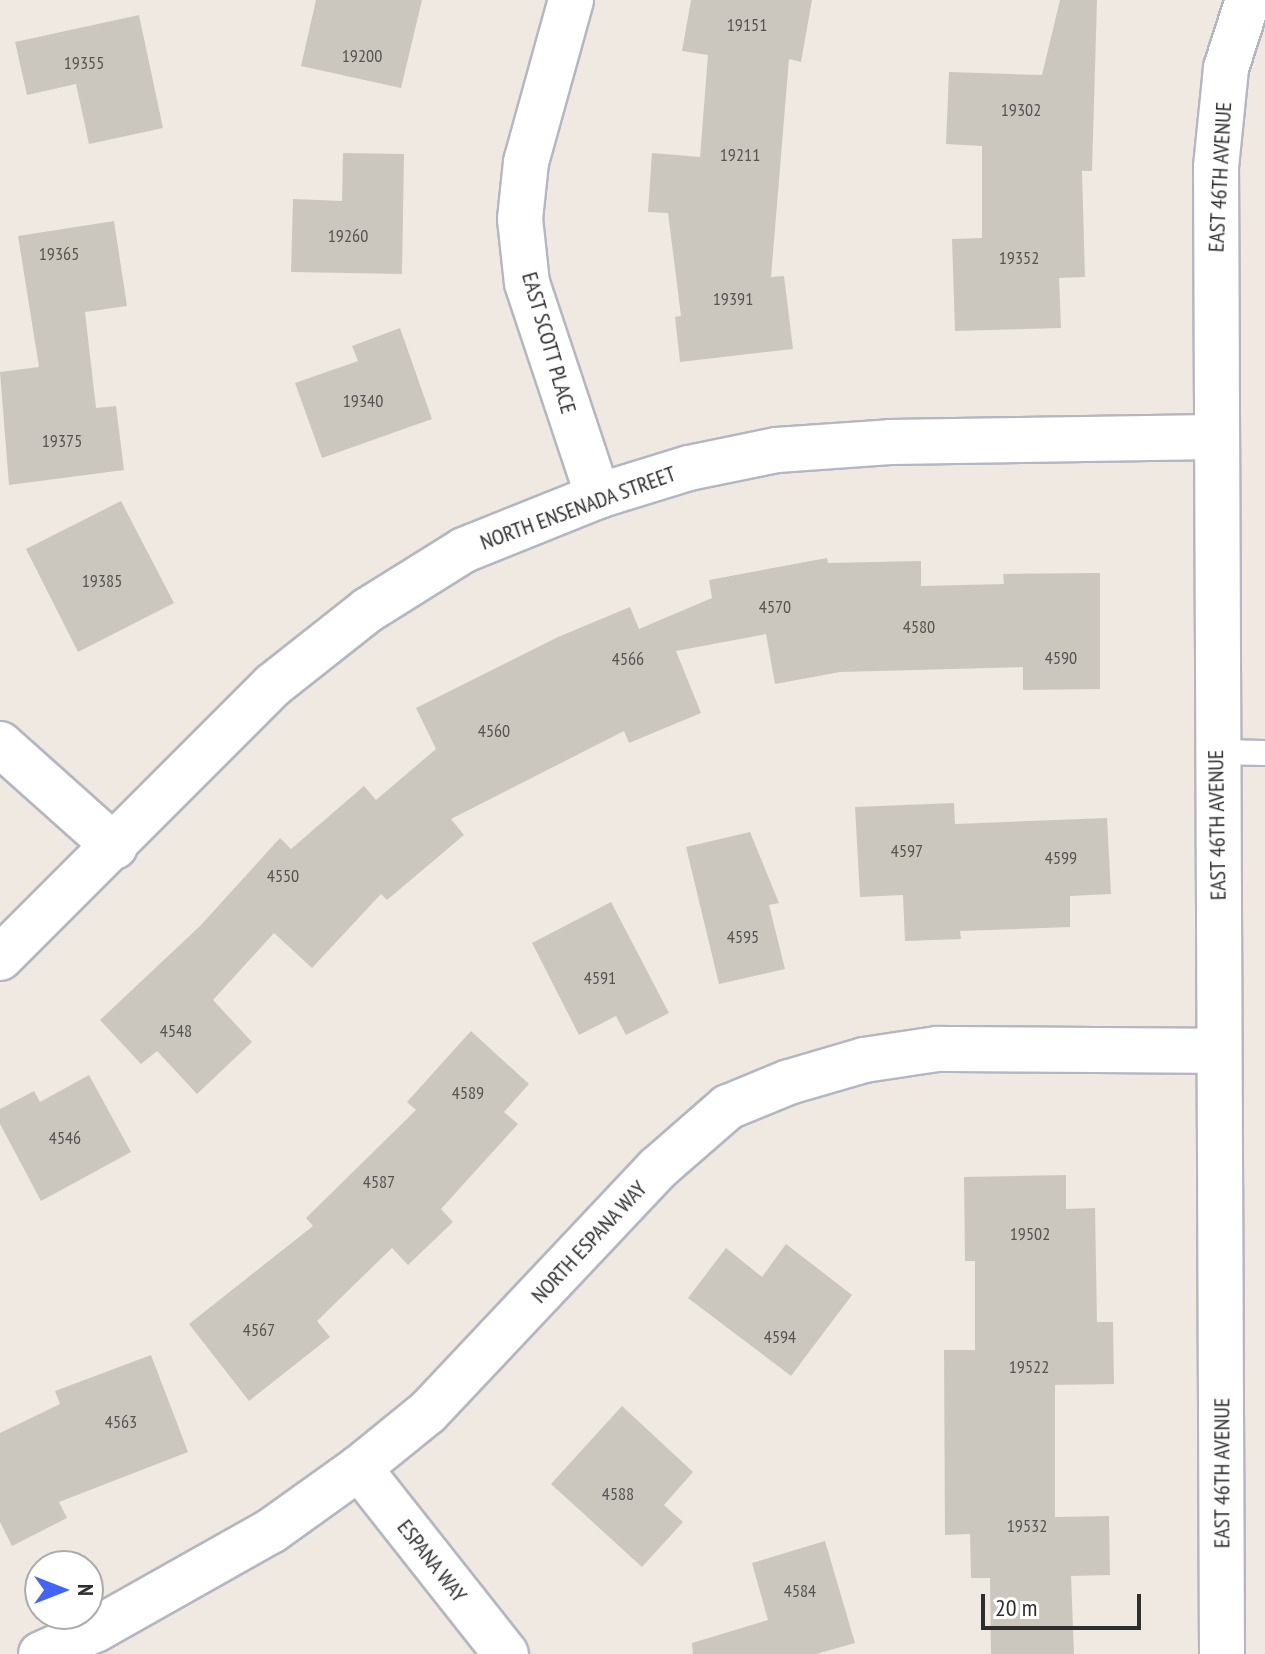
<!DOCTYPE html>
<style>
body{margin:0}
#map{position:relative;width:1265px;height:1654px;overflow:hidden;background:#efe9e1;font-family:"PT Sans Narrow",sans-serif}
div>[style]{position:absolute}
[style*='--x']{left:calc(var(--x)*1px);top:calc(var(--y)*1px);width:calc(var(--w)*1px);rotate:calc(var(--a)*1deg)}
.building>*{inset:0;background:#cbc7bf}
.roads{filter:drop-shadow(2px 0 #b4b7c1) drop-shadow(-2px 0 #b4b7c1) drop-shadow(0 2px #b4b7c1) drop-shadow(0 -2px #b4b7c1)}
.lane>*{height:24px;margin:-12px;padding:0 12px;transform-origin:12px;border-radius:12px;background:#fff}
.street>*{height:44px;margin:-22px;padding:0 22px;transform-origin:22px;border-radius:22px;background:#fff}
span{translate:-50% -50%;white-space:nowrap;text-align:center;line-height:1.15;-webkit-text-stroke:8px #fff;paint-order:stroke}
.number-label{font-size:18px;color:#555452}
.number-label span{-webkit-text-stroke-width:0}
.street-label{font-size:22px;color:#2e2e2e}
.north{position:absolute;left:24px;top:1550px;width:80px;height:80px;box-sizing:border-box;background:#fff;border:2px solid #ababab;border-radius:50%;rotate:90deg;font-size:22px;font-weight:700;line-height:32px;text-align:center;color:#2e2e2e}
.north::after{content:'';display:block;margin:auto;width:28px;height:36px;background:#4264fb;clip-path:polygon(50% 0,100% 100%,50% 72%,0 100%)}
.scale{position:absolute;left:981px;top:1594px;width:160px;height:36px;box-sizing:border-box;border:4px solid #2e2e2e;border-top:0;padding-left:10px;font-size:24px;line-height:28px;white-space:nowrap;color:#2e2e2e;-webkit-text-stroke:6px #fff;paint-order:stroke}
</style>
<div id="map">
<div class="building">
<div style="clip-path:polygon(316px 0,422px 0,401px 88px,301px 66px)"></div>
<div style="clip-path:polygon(691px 0,812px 0,801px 62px,789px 59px,771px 277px,784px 276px,793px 349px,680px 362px,675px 317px,681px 316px,668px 213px,648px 212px,652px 153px,700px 157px,708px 55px,682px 51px)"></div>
<div style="clip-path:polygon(1060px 0,1097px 0,1092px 171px,1082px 171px,1085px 277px,1059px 278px,1061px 328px,955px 331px,952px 239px,982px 238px,982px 146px,946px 144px,949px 72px,1042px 75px)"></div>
<div style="clip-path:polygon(139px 15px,163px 128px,89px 144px,76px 84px,27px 95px,15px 42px)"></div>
<div style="clip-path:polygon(343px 153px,404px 154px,402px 274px,291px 272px,293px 199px,342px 201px)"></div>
<div style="clip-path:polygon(114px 221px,127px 306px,85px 312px,96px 408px,116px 406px,124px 470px,9px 485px,0 372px,39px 367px,18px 236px)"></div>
<div style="clip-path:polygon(400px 328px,432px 419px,322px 458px,295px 383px,358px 361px,352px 346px)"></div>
<div style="clip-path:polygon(121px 501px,174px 603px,78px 652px,26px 549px)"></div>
<div style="clip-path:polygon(827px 558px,828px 563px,921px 561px,921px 586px,1004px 584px,1003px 574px,1100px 573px,1100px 689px,1023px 690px,1023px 667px,840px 672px,775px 684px,766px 634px,676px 651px,701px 713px,629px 743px,624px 731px,451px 819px,464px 835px,387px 900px,381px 894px,312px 968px,274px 933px,213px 1000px,252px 1042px,197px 1094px,157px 1051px,141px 1064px,100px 1020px,200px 926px,280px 838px,291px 849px,364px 786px,376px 800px,436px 749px,416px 708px,558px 637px,630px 607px,639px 629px,712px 598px,709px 580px)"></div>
<div style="clip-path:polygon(954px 803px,955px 824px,1107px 818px,1111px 894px,1070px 896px,1070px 927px,960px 931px,961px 939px,905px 941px,903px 895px,860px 897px,855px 807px)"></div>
<div style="clip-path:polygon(750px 832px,779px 903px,769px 905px,785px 969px,719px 984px,686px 847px)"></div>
<div style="clip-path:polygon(611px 902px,669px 1013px,626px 1035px,616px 1016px,579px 1035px,532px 943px)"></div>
<div style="clip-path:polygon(471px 1031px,529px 1084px,504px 1112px,518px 1124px,441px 1209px,453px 1222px,408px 1265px,392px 1248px,317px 1321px,330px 1337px,249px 1401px,189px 1324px,313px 1226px,306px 1218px,416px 1110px,407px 1102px)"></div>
<div style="clip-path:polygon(89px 1075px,131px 1152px,41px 1201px,0 1124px,0 1109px,34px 1091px,40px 1102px)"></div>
<div style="clip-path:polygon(1066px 1175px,1066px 1209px,1095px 1208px,1097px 1322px,1113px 1322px,1114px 1384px,1055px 1385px,1055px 1517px,1109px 1516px,1110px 1575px,1071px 1576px,1074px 1654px,991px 1654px,990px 1578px,971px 1578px,970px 1534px,945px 1535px,944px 1350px,975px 1350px,975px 1261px,965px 1261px,964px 1177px)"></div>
<div style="clip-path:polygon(786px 1244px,852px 1295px,791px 1376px,688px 1298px,726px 1248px,762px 1277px)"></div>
<div style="clip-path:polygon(151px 1355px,188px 1452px,59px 1502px,67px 1518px,12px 1546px,0 1522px,0 1433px,60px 1404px,55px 1391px)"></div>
<div style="clip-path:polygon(622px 1406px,693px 1472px,664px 1505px,683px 1522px,642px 1567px,551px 1484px)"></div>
<div style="clip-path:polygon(825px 1541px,855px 1643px,816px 1654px,693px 1654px,692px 1643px,768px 1620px,752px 1563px)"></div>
</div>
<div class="roads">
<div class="lane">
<div style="--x:1216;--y:752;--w:49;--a:1.2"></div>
</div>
<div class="street">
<div style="--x:571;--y:0;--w:168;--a:105.5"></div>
<div style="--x:526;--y:162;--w:57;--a:96"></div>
<div style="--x:520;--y:219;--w:64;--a:83.8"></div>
<div style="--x:527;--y:283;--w:225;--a:71.6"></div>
<div style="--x:0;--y:744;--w:154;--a:41.8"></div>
<div style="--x:0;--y:958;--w:386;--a:-45"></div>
<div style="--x:273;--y:685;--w:121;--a:-38.3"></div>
<div style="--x:368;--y:610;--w:113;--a:-32"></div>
<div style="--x:464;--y:550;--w:144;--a:-21.9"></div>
<div style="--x:598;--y:496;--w:95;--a:-17.1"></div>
<div style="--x:689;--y:468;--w:90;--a:-11.6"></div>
<div style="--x:777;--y:450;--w:113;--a:-4"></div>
<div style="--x:890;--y:442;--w:325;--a:-0.9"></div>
<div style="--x:359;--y:1468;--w:237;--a:51.7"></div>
<div style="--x:41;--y:1654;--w:59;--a:-24"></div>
<div style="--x:95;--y:1630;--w:202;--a:-29.4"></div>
<div style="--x:271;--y:1531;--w:108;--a:-35.6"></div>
<div style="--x:359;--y:1468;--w:89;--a:-39.1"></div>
<div style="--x:428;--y:1412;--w:335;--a:-46.7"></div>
<div style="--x:658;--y:1168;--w:93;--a:-41.1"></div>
<div style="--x:728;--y:1107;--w:66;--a:-22.3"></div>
<div style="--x:789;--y:1082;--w:78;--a:-16.3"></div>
<div style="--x:864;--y:1060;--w:74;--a:-8.6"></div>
<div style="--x:937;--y:1049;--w:282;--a:0.4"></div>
<div style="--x:1222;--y:1654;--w:1487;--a:-90.23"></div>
<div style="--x:1216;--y:167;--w:100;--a:-84.2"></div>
<div style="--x:1226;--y:68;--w:71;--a:-72.1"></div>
</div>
</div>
<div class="number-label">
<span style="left:747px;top:25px">19151</span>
<span style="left:362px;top:56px">19200</span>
<span style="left:84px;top:63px">19355</span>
<span style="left:1021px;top:110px">19302</span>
<span style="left:740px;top:155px">19211</span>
<span style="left:348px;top:236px">19260</span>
<span style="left:59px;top:254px">19365</span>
<span style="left:1019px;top:258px">19352</span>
<span style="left:733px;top:299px">19391</span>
<span style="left:363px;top:401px">19340</span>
<span style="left:62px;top:441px">19375</span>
<span style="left:102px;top:581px">19385</span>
<span style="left:775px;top:607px">4570</span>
<span style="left:919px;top:627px">4580</span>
<span style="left:1061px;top:658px">4590</span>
<span style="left:628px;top:659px">4566</span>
<span style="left:494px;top:731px">4560</span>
<span style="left:907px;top:851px">4597</span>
<span style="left:1061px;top:858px">4599</span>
<span style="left:283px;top:876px">4550</span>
<span style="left:743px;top:937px">4595</span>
<span style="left:600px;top:978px">4591</span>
<span style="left:176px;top:1031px">4548</span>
<span style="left:468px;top:1093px">4589</span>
<span style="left:65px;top:1138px">4546</span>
<span style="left:379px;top:1182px">4587</span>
<span style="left:1030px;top:1234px">19502</span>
<span style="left:259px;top:1330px">4567</span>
<span style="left:780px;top:1337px">4594</span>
<span style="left:1029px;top:1367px">19522</span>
<span style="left:121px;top:1422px">4563</span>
<span style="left:618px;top:1494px">4588</span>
<span style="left:1027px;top:1526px">19532</span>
<span style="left:800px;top:1591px">4584</span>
</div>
<div class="street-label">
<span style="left:1220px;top:177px;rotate:-87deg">EAST 46TH AVENUE</span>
<span style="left:549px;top:343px;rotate:74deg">EAST SCOTT PLACE</span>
<span style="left:578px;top:508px;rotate:-20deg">NORTH ENSENADA STREET</span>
<span style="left:1217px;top:825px;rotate:-91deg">EAST 46TH AVENUE</span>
<span style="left:589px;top:1242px;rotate:-47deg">NORTH ESPANA WAY</span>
<span style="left:1222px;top:1473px;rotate:-90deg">EAST 46TH AVENUE</span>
<span style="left:432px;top:1561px;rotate:52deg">ESPANA WAY</span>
</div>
<div class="north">N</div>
<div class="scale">20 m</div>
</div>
